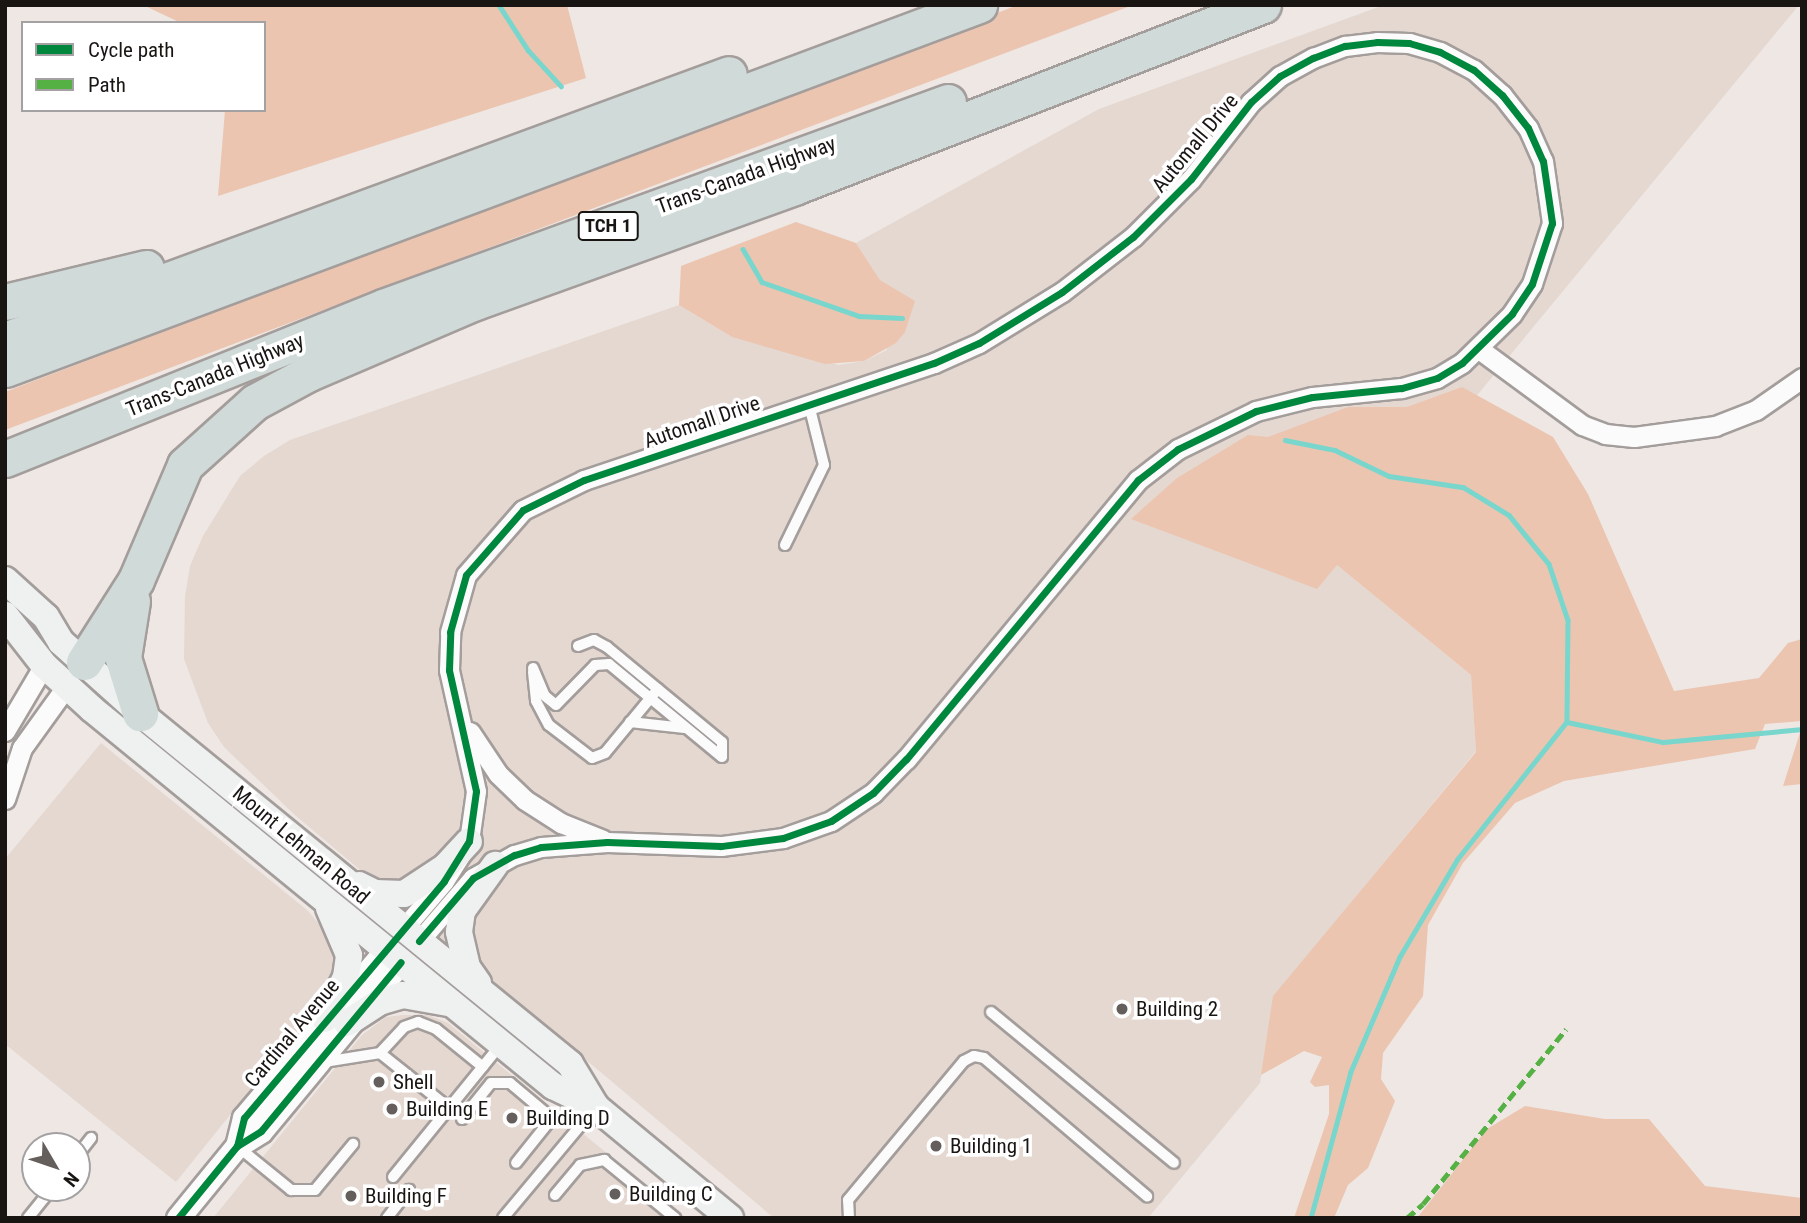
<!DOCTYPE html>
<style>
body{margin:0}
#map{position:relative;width:1807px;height:1223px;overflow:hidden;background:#eee7e4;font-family:"Roboto Condensed",sans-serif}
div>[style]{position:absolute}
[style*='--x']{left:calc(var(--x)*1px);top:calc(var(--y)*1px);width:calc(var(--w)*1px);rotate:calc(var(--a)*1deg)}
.built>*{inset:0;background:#e5d8d1}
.green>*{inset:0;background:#ebc5b0}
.stream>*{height:4.5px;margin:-2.25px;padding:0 2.25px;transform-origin:2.25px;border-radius:2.25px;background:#78d6cd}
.roads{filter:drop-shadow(2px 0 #a39d9b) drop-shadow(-2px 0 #a39d9b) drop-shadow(0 2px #a39d9b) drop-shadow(0 -2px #a39d9b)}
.service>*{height:10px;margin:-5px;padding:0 5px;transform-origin:5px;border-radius:5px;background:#fcfbfb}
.minor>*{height:19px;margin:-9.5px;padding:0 9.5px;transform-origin:9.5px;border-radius:9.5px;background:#fcfbfb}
.tertiary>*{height:23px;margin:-11.5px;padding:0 11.5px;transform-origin:11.5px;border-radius:11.5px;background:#fcfbfb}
.secondary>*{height:26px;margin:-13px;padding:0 13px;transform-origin:13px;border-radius:13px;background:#eff1f1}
.motorway>*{height:35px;margin:-17.5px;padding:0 17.5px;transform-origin:17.5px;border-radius:17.5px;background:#cfdad9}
.quiet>*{height:5px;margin-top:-2.5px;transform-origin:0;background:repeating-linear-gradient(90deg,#55b144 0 10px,transparent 0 15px)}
.cycleway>*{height:7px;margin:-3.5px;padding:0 3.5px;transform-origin:3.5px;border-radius:3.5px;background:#00873e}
.dots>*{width:19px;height:19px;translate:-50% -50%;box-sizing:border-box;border:4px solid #fff;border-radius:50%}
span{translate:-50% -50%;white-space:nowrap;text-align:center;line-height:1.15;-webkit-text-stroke:7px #fff;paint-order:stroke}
.shield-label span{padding:2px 5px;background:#fff;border:2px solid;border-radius:5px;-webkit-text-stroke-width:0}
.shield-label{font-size:19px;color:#191513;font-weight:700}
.street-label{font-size:21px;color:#191513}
.poi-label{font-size:21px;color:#191513}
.left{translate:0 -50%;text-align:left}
.frame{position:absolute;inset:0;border:7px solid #191513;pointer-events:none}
.legend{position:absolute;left:21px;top:21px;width:245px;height:91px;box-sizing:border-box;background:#fff;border:2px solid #a3a1a1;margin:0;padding:9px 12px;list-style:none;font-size:21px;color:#191513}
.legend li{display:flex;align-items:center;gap:14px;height:35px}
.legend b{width:35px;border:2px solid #a3a1a1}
.north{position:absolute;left:21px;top:1132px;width:70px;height:70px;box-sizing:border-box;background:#fff;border:2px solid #a3a1a1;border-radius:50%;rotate:129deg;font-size:19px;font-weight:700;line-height:28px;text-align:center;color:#191513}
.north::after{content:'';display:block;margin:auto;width:24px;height:32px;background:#645e5c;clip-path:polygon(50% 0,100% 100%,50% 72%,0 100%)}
</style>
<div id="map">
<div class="built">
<div style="clip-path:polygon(1384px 5px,1799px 5px,1337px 565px,1471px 675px,1476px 751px,1274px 996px,1260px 1083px,1148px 1218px,774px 1218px,296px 816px,224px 747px,208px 723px,184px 659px,185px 596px,190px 566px,203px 536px,240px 476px,264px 456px,290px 440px,679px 305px,732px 337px,839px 365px,864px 361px,887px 350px,880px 280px,856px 243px,1099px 109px)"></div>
<div style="clip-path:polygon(101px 743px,307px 910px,325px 931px,334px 958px,334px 976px,314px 1011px,176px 1182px,5px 1044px,5px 859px)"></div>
<div style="clip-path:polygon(403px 1015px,428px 1015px,448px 1023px,686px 1218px,213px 1218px,362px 1035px,386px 1017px)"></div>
</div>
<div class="green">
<div style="clip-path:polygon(143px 5px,567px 5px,586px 78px,218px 196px,225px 110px,264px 110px,264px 23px,181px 23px)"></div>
<div style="clip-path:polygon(1018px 5px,1133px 5px,5px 430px,5px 392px)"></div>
<div style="clip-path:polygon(796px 222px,856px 243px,880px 280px,915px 301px,905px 332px,896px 343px,864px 361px,825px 364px,732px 337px,679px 305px,681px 266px)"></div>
<div style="clip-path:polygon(1462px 387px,1553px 437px,1588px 494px,1674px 691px,1759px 678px,1788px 643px,1802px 639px,1802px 721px,1765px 724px,1755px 749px,1564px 781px,1515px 803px,1463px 863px,1428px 925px,1423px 996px,1383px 1053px,1381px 1079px,1395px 1101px,1368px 1168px,1348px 1185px,1334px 1218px,1294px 1218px,1329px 1114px,1329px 1085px,1315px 1087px,1310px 1082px,1322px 1057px,1304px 1051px,1261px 1075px,1273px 996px,1476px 752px,1471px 675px,1337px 565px,1317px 589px,1131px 519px,1177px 478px,1248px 435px,1268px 437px,1348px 407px,1407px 407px)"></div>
<div style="clip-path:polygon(1802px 726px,1802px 784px,1783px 786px,1798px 739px)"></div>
<div style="clip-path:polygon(1525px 1106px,1605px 1119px,1649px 1119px,1705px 1186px,1802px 1198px,1802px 1218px,1417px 1218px,1487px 1129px)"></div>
</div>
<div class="stream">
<div style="--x:499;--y:5;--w:54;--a:57.2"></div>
<div style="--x:528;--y:50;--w:49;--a:47.5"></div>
<div style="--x:743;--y:249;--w:38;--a:60"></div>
<div style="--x:762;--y:282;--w:103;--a:19.3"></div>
<div style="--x:859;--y:316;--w:43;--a:2.7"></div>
<div style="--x:1285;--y:440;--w:51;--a:11.3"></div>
<div style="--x:1335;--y:450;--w:60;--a:25.7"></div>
<div style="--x:1389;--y:476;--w:75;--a:8.5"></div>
<div style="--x:1463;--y:487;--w:54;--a:31.3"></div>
<div style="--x:1509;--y:515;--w:63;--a:50.8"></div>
<div style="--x:1549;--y:564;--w:59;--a:71.3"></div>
<div style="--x:1568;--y:620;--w:102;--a:90.6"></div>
<div style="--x:1567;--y:722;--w:175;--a:128.5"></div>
<div style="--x:1458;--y:859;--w:114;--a:120.6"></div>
<div style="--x:1400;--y:957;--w:125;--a:113.1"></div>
<div style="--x:1351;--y:1072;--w:151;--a:105.3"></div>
<div style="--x:1567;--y:722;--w:98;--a:11.8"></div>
<div style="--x:1663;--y:742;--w:140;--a:-5.3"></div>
</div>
<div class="roads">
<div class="service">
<div style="--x:785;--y:545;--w:89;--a:-64"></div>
<div style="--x:824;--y:465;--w:62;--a:-104"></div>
<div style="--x:578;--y:646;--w:17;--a:-21"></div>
<div style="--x:594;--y:640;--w:15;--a:28"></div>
<div style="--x:607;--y:647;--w:149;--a:39.6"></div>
<div style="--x:722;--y:742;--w:15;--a:90"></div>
<div style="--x:533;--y:668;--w:30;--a:67"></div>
<div style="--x:545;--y:696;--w:14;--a:39"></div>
<div style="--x:556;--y:705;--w:56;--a:-45.7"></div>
<div style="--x:595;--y:665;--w:14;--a:-4"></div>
<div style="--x:609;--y:664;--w:146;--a:39.5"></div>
<div style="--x:533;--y:672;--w:29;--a:84"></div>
<div style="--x:536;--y:701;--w:27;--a:62"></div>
<div style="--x:549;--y:725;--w:54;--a:37.5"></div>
<div style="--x:592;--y:758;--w:14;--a:-21"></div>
<div style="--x:605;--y:753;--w:83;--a:-50.4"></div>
<div style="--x:630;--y:722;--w:55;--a:6.2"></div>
<div style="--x:991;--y:1012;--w:237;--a:39.5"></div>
<div style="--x:324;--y:1062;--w:57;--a:-9.1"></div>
<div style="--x:449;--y:1108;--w:88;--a:-141.4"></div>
<div style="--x:380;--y:1053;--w:35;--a:-47"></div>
<div style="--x:404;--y:1027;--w:15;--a:-20"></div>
<div style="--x:418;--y:1022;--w:19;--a:21"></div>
<div style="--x:436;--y:1029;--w:60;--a:39"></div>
<div style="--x:462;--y:1119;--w:46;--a:-51.1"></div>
<div style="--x:491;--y:1083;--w:19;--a:0"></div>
<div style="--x:510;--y:1083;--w:48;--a:40"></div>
<div style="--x:547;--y:1114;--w:9;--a:84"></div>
<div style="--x:548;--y:1123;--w:51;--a:128.7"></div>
<div style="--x:237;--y:1146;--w:70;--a:39.2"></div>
<div style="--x:291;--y:1190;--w:24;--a:0"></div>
<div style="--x:315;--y:1190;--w:60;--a:-50.4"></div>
<div style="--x:77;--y:1156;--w:23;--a:-52"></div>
<div style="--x:393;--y:1177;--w:171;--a:-50.9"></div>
<div style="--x:555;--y:1195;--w:39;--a:-50"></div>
<div style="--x:580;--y:1165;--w:25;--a:-12"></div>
<div style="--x:604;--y:1160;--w:92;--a:39.2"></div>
<div style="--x:28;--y:1218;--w:38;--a:-51"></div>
<div style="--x:387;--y:1218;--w:36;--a:-52"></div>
<div style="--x:503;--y:1218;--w:143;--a:-50.1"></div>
<div style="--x:849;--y:1218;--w:18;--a:-93"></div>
<div style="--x:848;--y:1200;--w:181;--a:-50.2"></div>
<div style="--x:964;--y:1061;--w:11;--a:-27"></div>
<div style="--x:974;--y:1056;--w:10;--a:11"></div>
<div style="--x:984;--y:1058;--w:214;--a:40.3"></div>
</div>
<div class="minor">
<div style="--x:1479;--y:349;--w:128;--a:36.4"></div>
<div style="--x:1582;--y:425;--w:25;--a:21"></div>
<div style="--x:1605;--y:434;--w:29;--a:6"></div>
<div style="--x:1634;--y:437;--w:82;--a:-7.7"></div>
<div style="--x:1715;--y:426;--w:44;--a:-21.3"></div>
<div style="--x:1756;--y:410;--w:56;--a:-34.8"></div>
<div style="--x:5;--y:731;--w:77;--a:-59.4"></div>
<div style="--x:470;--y:732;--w:50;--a:56.3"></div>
<div style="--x:498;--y:774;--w:37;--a:44"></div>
<div style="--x:525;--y:800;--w:43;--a:32.6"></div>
<div style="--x:561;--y:823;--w:45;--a:22"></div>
<div style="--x:5;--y:799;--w:54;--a:-71.6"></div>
<div style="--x:22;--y:748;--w:75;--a:-54.2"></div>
<div style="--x:403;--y:929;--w:63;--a:-49.5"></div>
<div style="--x:444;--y:881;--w:47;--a:-58"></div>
<div style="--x:469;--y:841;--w:50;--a:-82"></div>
<div style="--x:476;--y:791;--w:124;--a:-102.6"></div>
<div style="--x:449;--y:670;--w:38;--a:-88"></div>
<div style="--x:450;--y:632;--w:59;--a:-74.3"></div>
<div style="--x:466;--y:575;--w:86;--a:-48.8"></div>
<div style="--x:523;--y:510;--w:68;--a:-26.2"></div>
<div style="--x:584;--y:480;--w:369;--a:-18.5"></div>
<div style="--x:934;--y:363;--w:49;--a:-24"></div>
<div style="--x:979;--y:343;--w:97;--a:-31.6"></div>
<div style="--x:1062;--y:292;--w:90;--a:-37.8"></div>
<div style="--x:1133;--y:237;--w:82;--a:-45"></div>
<div style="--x:1191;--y:179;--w:98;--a:-52.1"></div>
<div style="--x:1251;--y:102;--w:39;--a:-42"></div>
<div style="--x:1280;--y:76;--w:38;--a:-29"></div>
<div style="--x:1313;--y:58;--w:34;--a:-21"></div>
<div style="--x:1345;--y:46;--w:32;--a:-7"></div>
<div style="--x:1377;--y:42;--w:32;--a:2"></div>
<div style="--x:1409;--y:43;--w:32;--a:16"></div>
<div style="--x:1440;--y:52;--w:38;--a:28"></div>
<div style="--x:1474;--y:70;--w:38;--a:42"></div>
<div style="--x:1502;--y:95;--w:42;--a:51.8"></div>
<div style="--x:1528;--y:128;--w:36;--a:66"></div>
<div style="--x:1543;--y:161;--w:63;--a:81.7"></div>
<div style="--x:1552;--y:223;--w:64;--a:108.2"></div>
<div style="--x:1532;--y:284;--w:36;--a:124"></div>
<div style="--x:1512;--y:314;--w:70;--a:135.6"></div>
<div style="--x:1462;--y:363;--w:29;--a:149"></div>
<div style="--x:1437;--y:378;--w:37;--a:164"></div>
<div style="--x:1401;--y:388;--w:89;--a:174.2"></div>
<div style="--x:1312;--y:397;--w:58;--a:166"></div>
<div style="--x:1256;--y:411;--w:87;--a:154"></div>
<div style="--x:1178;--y:449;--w:51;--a:142.2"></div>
<div style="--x:1138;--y:480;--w:363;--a:129.7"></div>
<div style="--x:906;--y:759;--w:47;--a:134.1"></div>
<div style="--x:873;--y:793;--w:50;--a:146.3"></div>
<div style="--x:831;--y:821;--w:51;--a:160.5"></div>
<div style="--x:783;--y:838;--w:63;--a:172.6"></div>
<div style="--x:721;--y:846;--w:114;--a:-178"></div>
<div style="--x:607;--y:842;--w:66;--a:175.7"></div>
<div style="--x:541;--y:847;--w:28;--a:163"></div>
<div style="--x:514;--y:855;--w:47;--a:150.7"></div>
<div style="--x:473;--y:878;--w:83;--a:130.6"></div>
</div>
<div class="tertiary">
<div style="--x:237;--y:1146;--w:29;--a:-76"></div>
<div style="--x:244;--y:1118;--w:220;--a:-49.8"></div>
<div style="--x:178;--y:1218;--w:93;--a:-50.7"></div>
<div style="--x:237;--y:1146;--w:28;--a:-32"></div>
<div style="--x:261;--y:1131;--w:219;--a:-50.4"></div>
</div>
<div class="secondary">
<div style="--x:5;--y:580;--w:55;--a:42.1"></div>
<div style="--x:46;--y:617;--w:29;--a:59"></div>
<div style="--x:61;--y:642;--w:106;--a:41.9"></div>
<div style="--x:140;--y:713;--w:555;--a:39.22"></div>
<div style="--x:570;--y:1064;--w:50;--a:58.8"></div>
<div style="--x:5;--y:615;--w:63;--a:52"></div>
<div style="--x:44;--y:665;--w:65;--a:42.5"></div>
<div style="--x:92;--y:709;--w:596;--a:39.28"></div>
<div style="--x:553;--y:1086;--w:48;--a:26"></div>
<div style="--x:596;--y:1107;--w:174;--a:39.6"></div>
<div style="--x:359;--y:885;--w:18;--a:27"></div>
<div style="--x:375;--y:893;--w:29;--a:2"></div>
<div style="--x:404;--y:894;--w:49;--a:-33.4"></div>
<div style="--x:445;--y:867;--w:35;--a:-47"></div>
<div style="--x:478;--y:983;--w:19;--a:-125"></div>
<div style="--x:467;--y:967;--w:36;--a:-103"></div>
<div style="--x:459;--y:932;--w:21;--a:-82"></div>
<div style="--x:462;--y:911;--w:57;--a:-54.3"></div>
<div style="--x:325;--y:1019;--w:47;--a:-63.4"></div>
<div style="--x:346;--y:977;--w:22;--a:-82"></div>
<div style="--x:349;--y:955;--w:51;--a:-113.1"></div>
<div style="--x:347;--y:1023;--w:38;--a:-33"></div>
<div style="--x:379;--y:1002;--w:25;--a:-16"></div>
<div style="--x:403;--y:995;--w:47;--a:9.9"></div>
</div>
<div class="motorway">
<div style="--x:5;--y:302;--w:145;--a:-13.6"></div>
<div style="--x:5;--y:340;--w:771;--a:-20.17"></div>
<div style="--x:5;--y:369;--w:1040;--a:-20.49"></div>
<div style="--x:5;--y:459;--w:407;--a:-21.9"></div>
<div style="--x:383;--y:307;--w:601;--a:-19.94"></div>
<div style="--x:132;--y:601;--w:58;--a:99"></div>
<div style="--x:123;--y:658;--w:58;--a:72.8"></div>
<div style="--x:84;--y:662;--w:97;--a:-57.6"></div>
<div style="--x:136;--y:580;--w:125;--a:-66.9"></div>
<div style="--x:185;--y:465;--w:94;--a:-42"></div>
<div style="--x:255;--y:402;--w:61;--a:-28.2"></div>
<div style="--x:309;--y:373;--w:181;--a:-23.2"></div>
<div style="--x:475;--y:302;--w:339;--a:-19.8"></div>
<div style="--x:794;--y:187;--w:503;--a:-21.21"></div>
</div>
</div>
<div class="quiet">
<div style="--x:1407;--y:1218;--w:21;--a:-41"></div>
<div style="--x:1423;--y:1204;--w:226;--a:-50.7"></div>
</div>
<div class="cycleway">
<div style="--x:237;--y:1146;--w:29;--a:-76"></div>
<div style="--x:244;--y:1118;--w:310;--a:-49.8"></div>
<div style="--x:444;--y:881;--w:47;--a:-58"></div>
<div style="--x:469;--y:841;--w:50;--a:-82"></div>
<div style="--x:476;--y:791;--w:124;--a:-102.6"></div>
<div style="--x:449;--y:670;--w:38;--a:-88"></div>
<div style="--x:450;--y:632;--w:59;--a:-74.3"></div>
<div style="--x:466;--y:575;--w:86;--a:-48.8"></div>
<div style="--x:523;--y:510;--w:68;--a:-26.2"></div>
<div style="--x:584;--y:480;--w:369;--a:-18.5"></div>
<div style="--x:934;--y:363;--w:49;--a:-24"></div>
<div style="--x:979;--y:343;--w:97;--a:-31.6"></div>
<div style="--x:1062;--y:292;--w:90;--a:-37.8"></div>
<div style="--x:1133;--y:237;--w:82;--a:-45"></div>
<div style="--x:1191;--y:179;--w:98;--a:-52.1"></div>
<div style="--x:1251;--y:102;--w:39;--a:-42"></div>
<div style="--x:1280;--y:76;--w:38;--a:-29"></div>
<div style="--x:1313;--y:58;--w:34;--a:-21"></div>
<div style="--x:1345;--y:46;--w:32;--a:-7"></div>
<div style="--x:1377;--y:42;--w:32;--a:2"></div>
<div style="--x:1409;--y:43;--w:32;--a:16"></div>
<div style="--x:1440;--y:52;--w:38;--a:28"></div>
<div style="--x:1474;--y:70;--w:38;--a:42"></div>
<div style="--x:1502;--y:95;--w:42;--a:51.8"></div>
<div style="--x:1528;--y:128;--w:36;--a:66"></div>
<div style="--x:1543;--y:161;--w:63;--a:81.7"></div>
<div style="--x:1552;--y:223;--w:64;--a:108.2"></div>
<div style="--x:1532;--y:284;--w:36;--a:124"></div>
<div style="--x:1512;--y:314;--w:70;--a:135.6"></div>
<div style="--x:1462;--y:363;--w:29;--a:149"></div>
<div style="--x:1437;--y:378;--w:37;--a:164"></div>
<div style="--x:1401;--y:388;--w:89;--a:174.2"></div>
<div style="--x:1312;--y:397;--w:58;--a:166"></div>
<div style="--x:1256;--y:411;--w:87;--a:154"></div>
<div style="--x:1178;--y:449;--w:51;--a:142.2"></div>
<div style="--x:1138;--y:480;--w:363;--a:129.7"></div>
<div style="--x:906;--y:759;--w:47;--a:134.1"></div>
<div style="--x:873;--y:793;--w:50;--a:146.3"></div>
<div style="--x:831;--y:821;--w:51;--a:160.5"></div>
<div style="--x:783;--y:838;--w:63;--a:172.6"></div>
<div style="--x:721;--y:846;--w:114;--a:-178"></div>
<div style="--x:607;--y:842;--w:66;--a:175.7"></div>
<div style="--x:541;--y:847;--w:28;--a:163"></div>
<div style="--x:514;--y:855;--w:47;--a:150.7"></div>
<div style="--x:473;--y:878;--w:83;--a:130.6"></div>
<div style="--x:178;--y:1218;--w:93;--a:-50.7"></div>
<div style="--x:237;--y:1146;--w:28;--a:-32"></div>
<div style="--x:261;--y:1131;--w:219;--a:-50.4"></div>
</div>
<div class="dots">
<div style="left:1122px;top:1009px;background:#645e5c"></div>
<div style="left:379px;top:1082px;background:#645e5c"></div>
<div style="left:392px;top:1109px;background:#645e5c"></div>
<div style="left:512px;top:1118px;background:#645e5c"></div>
<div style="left:936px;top:1146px;background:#645e5c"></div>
<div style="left:615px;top:1194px;background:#645e5c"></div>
<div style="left:351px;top:1196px;background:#645e5c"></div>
</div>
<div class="shield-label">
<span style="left:608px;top:226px">TCH 1</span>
</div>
<div class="street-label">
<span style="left:1195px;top:143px;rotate:-50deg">Automall Drive</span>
<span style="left:746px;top:175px;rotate:-20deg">Trans-Canada Highway</span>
<span style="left:215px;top:375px;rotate:-22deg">Trans-Canada Highway</span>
<span style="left:702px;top:422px;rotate:-19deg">Automall Drive</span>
<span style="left:301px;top:845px;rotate:40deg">Mount Lehman Road</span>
<span style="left:292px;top:1033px;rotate:-50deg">Cardinal Avenue</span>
</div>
<div class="poi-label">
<span class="left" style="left:1136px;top:1009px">Building 2</span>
<span class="left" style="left:393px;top:1082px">Shell</span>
<span class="left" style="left:406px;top:1109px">Building E</span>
<span class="left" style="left:526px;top:1118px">Building D</span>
<span class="left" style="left:950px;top:1146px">Building 1</span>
<span class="left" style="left:629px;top:1194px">Building C</span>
<span class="left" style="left:365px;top:1196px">Building F</span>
</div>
<div class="frame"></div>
<ul class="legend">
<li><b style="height:9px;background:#00873e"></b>Cycle path</li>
<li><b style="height:9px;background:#55b144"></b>Path</li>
</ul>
<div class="north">N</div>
</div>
